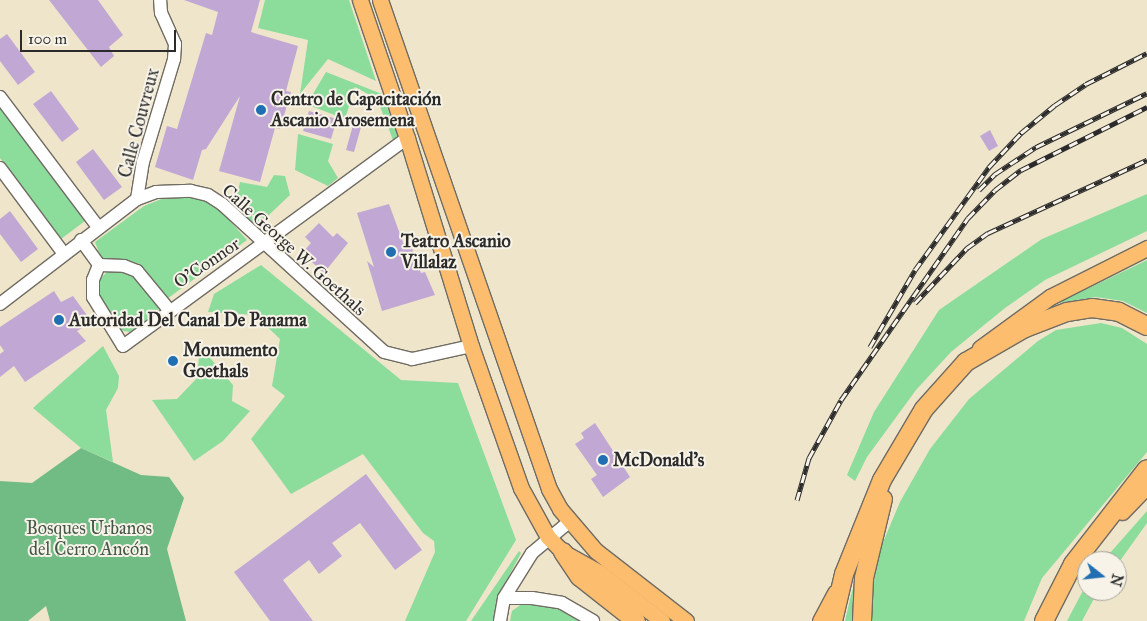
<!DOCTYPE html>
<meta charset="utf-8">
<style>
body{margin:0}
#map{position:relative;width:1147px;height:621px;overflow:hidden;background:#efe5ca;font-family:"IM FELL Great Primer",serif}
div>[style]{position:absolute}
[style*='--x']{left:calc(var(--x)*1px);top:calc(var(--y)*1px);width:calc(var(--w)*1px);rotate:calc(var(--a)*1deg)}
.green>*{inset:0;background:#8cdc9c}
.forest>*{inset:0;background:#71bc84}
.building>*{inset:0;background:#c1a8d4}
.roads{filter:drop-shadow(1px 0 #706c63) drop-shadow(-1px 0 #706c63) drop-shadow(0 1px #706c63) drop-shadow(0 -1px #706c63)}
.minor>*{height:12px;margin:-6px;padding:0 6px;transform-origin:6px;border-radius:6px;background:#fff}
.major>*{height:15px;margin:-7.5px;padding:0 7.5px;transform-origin:7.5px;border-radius:7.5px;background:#fcbd6f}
.highway>*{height:18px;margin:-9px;padding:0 9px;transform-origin:9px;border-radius:9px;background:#fcbd6f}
.rail>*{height:5px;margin-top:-2.5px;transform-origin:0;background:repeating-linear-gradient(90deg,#f7f3e8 0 9px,#2b2b2b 0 18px);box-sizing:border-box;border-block:1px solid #2b2b2b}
.dots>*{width:14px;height:14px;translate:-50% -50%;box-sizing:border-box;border:2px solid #f7f3e8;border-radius:50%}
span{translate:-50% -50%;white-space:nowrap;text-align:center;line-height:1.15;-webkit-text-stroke:4px #f7f3e8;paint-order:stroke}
.poi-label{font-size:18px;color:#2b2b2b;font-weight:700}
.left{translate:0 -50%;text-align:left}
.street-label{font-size:18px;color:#2b2b2b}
.park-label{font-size:18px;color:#435747}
.north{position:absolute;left:1077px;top:551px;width:50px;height:50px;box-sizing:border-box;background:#f7f3e8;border:1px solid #a5a39c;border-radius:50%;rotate:106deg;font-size:14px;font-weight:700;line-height:20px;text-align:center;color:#2b2b2b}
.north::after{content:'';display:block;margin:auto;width:18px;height:22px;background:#1f6fb2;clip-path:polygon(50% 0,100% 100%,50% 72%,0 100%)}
.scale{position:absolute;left:20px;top:30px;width:156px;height:22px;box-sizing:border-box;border:2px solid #2b2b2b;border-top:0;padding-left:6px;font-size:15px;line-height:18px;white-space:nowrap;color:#2b2b2b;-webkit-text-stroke:4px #f7f3e8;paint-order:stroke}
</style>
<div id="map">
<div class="green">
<div style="clip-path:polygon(265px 0,349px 0,376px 81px,328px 59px,300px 94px,308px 40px,258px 28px)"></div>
<div style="clip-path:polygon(326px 72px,382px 94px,398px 135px,393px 140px,377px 99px,355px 87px,345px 119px,311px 106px,310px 99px)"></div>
<div style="clip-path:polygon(0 104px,85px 221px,61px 239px,0 158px)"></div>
<div style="clip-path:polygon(298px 134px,333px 144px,328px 161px,338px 178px,328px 186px,295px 170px)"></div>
<div style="clip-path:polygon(274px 175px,285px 176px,290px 195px,253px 230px,226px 201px,237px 195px,240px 182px,267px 187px)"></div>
<div style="clip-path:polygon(1147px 194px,1147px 231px,1045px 280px,1005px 308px,951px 352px,916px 390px,867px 457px,855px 481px,847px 475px,874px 412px,939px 310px,1042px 239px)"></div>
<div style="clip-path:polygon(164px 198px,193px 198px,215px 204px,247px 240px,167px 299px,140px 264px,101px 258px,95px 242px,144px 206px)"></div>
<div style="clip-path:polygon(1147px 260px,1147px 313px,1123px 301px,1096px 297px,1058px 303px)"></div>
<div style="clip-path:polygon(261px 265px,401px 380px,458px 383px,516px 540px,466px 621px,405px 621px,435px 552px,434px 541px,423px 533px,363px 454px,291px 494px,251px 439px,285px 396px,272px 386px,280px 339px,255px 315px,208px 312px,214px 294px)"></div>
<div style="clip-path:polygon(109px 270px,133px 273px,159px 306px,158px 311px,130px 332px,119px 330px,98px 297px,99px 280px)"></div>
<div style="clip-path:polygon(1101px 323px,1122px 328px,1147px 344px,1147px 452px,1042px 578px,1024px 621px,870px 621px,870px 599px,881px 547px,900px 502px,930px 449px,969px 399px,1038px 341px,1056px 330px)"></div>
<div style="clip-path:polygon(103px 346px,119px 376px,118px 388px,106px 410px,113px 462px,81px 448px,33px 408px)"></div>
<div style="clip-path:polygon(200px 346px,233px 385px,232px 401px,250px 411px,223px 441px,194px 461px,152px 400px,177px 399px,197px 378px)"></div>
<div style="clip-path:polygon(1147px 511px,1147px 523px,1117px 565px,1117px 561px,1103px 561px)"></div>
<div style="clip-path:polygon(519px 551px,521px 553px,500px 593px,493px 621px,471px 621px)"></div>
<div style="clip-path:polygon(862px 559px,854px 621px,845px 621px,851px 595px)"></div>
<div style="clip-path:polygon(1087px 583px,1087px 591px,1098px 591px,1082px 621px,1067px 621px)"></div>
<div style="clip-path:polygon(523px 603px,553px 606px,580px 621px,510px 621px,512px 611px)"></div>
</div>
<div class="forest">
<div style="clip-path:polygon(81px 448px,141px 475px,169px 477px,184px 498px,167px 549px,186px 621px,50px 621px,46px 606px,28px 621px,0 621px,0 481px,32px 483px)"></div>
</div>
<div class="building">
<div style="clip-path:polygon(49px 0,98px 0,123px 35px,109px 47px,114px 56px,101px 67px)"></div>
<div style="clip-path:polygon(184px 0,260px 0,251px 32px,298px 46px,286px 91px,291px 92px,280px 129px,275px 128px,260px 182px,219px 171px,240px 96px,206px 149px,202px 150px,193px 180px,155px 167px,167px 126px,177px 129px,206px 33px,212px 35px,218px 12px)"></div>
<div style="clip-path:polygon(7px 34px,35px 72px,18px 85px,0 61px,0 39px)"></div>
<div style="clip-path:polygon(51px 91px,79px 129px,62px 142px,33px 104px)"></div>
<div style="clip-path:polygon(309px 111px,337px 119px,331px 139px,303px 131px)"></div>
<div style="clip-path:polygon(355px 118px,363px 120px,354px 152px,346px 150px)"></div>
<div style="clip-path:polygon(990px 130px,998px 146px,989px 151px,980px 136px)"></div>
<div style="clip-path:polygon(93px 149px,122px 187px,104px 200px,76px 162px)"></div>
<div style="clip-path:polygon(389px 204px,404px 245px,410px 243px,421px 273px,425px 272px,435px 295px,382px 311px,367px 261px,374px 267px,357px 213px)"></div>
<div style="clip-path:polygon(10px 211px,38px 249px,21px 262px,0 234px,0 219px)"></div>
<div style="clip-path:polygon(319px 223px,333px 237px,337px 233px,348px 243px,324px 273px,302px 253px,311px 243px,305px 237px)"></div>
<div style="clip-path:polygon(54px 291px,61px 302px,73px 296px,92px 322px,77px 331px,86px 341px,25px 382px,14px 366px,0 377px,0 354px,4px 351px,0 345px,0 327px)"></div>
<div style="clip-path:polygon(595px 423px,630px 477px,603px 497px,591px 479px,597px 475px,575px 444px,584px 438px,581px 433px)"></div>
<div style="clip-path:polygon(366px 474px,422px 550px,395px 570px,360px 523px,332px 543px,342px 556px,319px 574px,309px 560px,283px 580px,313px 621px,270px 621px,234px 572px)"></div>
</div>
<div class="roads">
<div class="minor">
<div style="--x:0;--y:97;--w:163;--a:53"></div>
<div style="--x:0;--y:168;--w:107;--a:53.3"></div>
<div style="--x:137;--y:199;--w:37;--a:-81"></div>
<div style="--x:143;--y:162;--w:108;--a:-73.2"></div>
<div style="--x:174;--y:59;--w:15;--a:-86"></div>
<div style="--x:175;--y:44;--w:34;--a:-114"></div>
<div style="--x:161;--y:13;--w:13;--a:-94"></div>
<div style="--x:81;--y:240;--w:31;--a:54"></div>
<div style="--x:99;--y:265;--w:16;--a:112"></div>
<div style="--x:93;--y:280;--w:17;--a:90"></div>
<div style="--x:93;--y:297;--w:57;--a:58.5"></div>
<div style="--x:123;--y:346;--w:352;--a:-36.2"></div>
<div style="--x:99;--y:265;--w:25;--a:2"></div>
<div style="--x:124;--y:266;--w:14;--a:21"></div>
<div style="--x:137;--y:271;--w:52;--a:50.5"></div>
<div style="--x:0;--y:304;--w:173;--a:-37.5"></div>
<div style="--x:137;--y:199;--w:20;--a:-20"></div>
<div style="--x:156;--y:192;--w:35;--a:-2"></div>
<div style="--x:191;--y:191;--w:17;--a:13"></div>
<div style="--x:208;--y:195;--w:17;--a:33"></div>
<div style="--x:222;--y:204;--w:219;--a:42.4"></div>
<div style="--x:384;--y:352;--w:29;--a:14"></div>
<div style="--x:412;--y:359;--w:60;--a:-12.4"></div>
<div style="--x:504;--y:598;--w:28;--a:0"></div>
<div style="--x:532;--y:598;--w:30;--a:9"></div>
<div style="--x:562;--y:603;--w:36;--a:30"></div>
<div style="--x:500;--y:621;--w:23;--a:-80"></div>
<div style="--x:504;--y:598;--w:53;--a:-58.1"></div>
<div style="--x:532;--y:553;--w:48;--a:-40"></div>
</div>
<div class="major">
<div style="--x:360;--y:0;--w:146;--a:71.2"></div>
<div style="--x:407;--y:138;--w:218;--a:72.9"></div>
<div style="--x:471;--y:346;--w:151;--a:70.6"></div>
<div style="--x:521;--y:488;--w:56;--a:61.1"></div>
<div style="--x:548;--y:537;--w:21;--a:45"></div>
<div style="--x:563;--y:552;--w:41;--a:29.1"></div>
<div style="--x:599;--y:572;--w:80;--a:37.9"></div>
<div style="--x:380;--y:0;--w:517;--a:70.93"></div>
<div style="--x:549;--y:489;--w:23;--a:61"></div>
<div style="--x:560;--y:509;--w:55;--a:49.4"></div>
<div style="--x:596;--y:551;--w:114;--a:37.9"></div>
<div style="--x:980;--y:348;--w:87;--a:-36.1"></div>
<div style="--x:1050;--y:297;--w:109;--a:-26.8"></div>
<div style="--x:1122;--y:512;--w:36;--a:-46"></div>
<div style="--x:820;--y:621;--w:32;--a:-62"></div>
</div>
<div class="highway">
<div style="--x:563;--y:552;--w:30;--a:56"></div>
<div style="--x:580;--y:577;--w:71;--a:38.2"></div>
<div style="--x:833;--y:621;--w:48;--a:-76.8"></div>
<div style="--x:844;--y:574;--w:101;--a:-68"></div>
<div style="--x:882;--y:480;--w:82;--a:-59.4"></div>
<div style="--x:924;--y:409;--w:63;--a:-48.2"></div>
<div style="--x:966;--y:362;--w:68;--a:-30"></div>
<div style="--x:1025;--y:328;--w:45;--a:-20.9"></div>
<div style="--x:1067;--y:312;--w:25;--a:-9"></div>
<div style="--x:1092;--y:308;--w:27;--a:8"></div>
<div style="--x:1119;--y:312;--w:31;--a:27"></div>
<div style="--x:862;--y:621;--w:43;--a:-87.3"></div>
<div style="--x:864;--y:578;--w:81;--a:-76.5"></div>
<div style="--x:1044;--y:621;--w:64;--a:-63"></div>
<div style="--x:1073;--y:564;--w:120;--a:-52.1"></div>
</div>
</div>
<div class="rail">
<div style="--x:979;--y:190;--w:23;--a:-45"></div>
<div style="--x:995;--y:174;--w:49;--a:-33.4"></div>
<div style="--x:1036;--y:147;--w:123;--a:-25.9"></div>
<div style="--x:915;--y:303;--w:76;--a:-46.6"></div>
<div style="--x:967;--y:248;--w:26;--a:-36"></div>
<div style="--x:988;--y:233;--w:175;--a:-24.7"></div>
<div style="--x:870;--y:347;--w:89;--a:-59.7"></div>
<div style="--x:915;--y:270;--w:127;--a:-54.3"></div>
<div style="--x:989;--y:167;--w:47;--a:-46.7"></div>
<div style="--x:1021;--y:133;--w:44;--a:-39.5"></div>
<div style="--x:1055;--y:105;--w:37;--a:-34"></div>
<div style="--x:1086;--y:84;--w:68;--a:-26.9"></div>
<div style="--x:797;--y:500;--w:44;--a:-74.1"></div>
<div style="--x:809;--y:458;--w:66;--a:-61.1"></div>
<div style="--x:841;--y:400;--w:222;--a:-55.1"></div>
<div style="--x:968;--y:218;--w:39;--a:-46"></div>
<div style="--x:995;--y:190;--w:33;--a:-38"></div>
<div style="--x:1021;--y:170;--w:141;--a:-26.6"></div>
</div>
<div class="dots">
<div style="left:261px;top:110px;background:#1f6fb2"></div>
<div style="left:391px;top:252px;background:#1f6fb2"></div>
<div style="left:59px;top:320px;background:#1f6fb2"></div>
<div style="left:173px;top:361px;background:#1f6fb2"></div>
<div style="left:603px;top:460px;background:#1f6fb2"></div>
</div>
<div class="poi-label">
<span class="left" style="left:271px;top:110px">Centro de Capacitación<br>Ascanio Arosemena</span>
<span class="left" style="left:401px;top:252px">Teatro Ascanio<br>Villalaz</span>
<span class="left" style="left:69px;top:320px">Autoridad Del Canal De Panama</span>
<span class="left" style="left:183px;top:361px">Monumento<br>Goethals</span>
<span class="left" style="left:613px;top:460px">McDonald's</span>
</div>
<div class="street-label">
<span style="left:139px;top:123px;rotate:-75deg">Calle Couvreux</span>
<span style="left:294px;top:250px;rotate:42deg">Calle George W. Goethals</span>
<span style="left:207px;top:263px;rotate:-34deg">O'Connor</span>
</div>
<div class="park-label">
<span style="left:89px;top:539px">Bosques Urbanos<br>del Cerro Ancón</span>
</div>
<div class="north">N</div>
<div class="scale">100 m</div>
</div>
